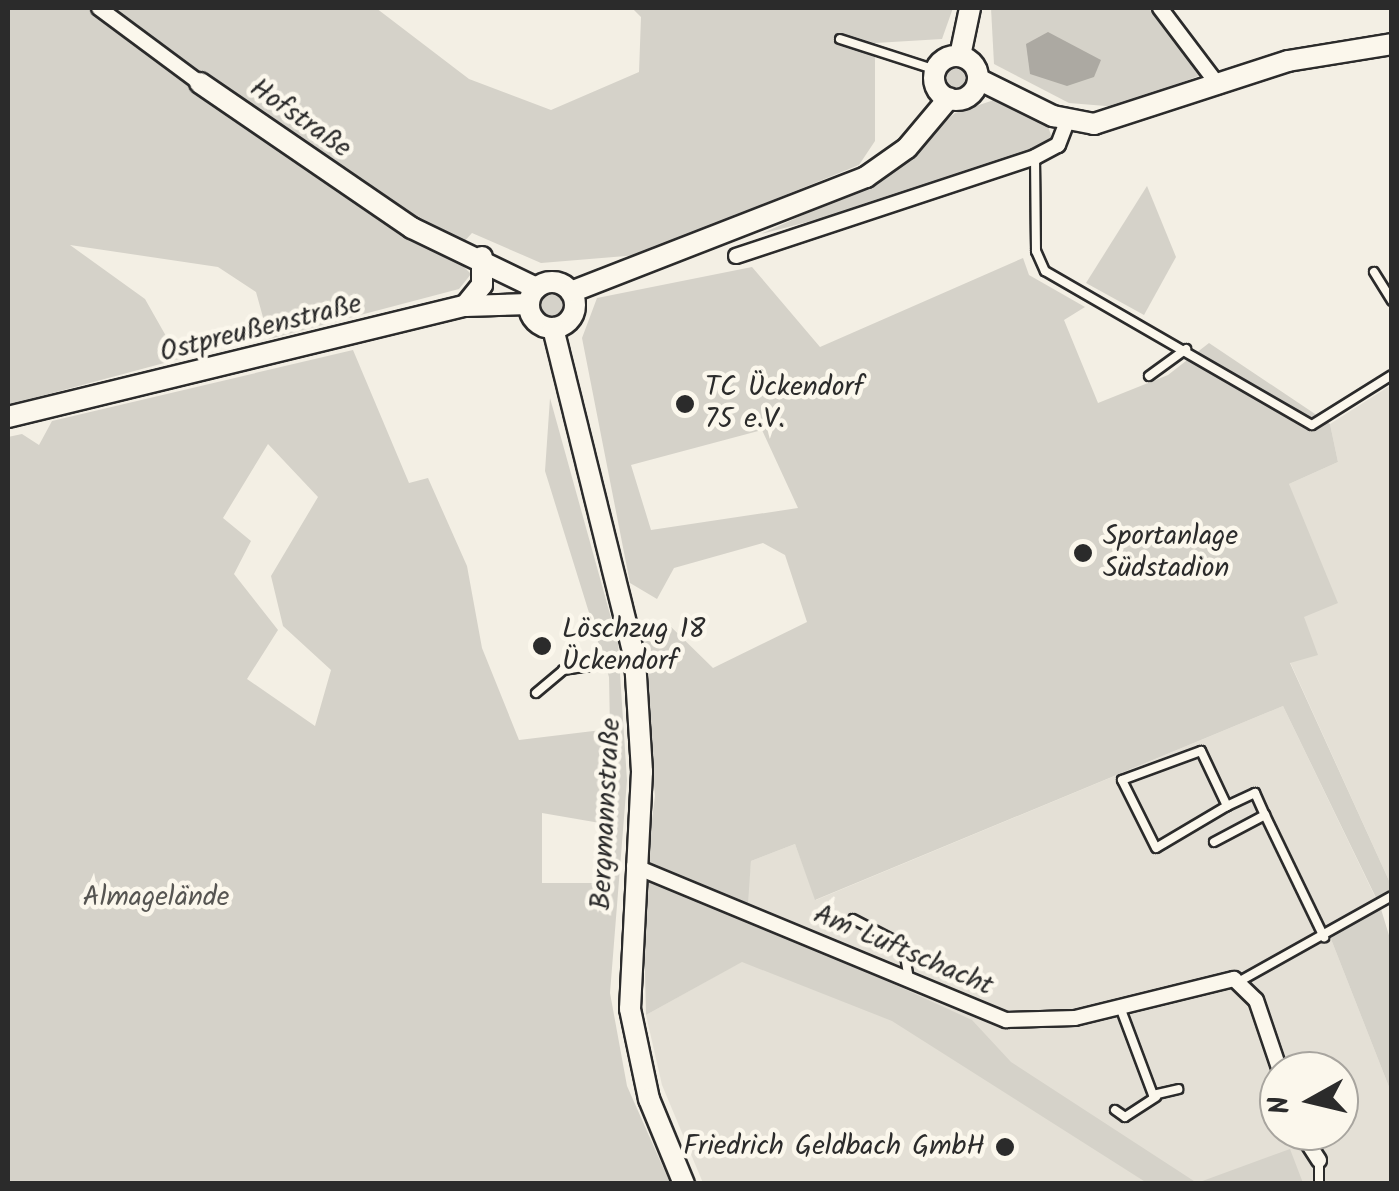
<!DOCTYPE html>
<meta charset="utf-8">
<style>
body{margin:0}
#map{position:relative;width:1399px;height:1191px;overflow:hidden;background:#f3efe4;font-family:Kalam,sans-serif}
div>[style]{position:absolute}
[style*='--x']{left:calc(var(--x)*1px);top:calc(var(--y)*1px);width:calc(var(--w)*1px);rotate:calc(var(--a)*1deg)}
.built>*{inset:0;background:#e4e0d6}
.green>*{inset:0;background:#d5d2c9}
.round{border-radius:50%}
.water>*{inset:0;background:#aca9a2}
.roads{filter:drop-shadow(2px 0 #2b2b2b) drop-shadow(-2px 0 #2b2b2b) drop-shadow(0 2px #2b2b2b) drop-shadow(0 -2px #2b2b2b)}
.lane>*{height:8px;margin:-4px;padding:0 4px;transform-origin:4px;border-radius:4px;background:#fbf7ec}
.street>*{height:14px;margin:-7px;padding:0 7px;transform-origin:7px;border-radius:7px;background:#fbf7ec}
.secondary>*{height:20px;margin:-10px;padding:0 10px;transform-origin:10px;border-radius:10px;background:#fbf7ec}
.secondary>.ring{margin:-10px;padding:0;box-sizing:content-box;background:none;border:20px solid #fbf7ec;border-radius:50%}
.dots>*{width:28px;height:28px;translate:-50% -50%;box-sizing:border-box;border:5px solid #fbf7ec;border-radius:50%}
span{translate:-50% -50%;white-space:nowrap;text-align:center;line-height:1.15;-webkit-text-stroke:9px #fbf7ec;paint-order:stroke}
.street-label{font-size:28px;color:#2b2b2b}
.poi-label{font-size:28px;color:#2b2b2b}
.left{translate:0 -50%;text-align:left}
.right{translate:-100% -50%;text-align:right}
.park-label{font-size:28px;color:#565552}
.frame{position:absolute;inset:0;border:10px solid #2b2b2b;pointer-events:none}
.north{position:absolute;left:1259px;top:1051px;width:100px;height:100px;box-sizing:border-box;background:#fbf7ec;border:2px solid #a8a59f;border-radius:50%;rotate:262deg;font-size:28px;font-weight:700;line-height:40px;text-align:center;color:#2b2b2b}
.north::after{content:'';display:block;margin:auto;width:35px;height:45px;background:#2b2b2b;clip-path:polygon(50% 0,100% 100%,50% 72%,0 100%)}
</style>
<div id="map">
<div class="built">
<div style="clip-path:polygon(1391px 385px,1391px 885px,1290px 662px,1303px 617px,1289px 484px,1338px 462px,1330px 424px)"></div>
<div style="clip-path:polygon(evenodd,1283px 706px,1381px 909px,1329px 934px,1391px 1092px,1391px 1183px,703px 1183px,662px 1085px,646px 1015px,741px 962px,751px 861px,795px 844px,816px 900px,1283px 706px,1279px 1071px,1339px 1071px,1339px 1131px,1279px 1131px,1279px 1071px)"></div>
</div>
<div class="green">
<div style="clip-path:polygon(8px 8px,376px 8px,469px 79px,551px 110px,639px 72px,641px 17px,632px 8px,953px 8px,942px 39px,875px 43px,875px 141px,859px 165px,638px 255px,541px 263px,472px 233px,452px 255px,471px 274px,459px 289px,269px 339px,256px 292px,218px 267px,70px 245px,145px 299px,179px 359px,8px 405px)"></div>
<div style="clip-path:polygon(991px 8px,1152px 8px,1201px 75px,1118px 107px,1069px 103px,994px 64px)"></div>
<div class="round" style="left:945px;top:67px;width:22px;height:22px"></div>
<div style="clip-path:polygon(997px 99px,1048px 126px,1053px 141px,881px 203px,761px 234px,876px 182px,955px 113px)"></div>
<div style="clip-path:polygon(1147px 186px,1176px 257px,1144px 315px,1086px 283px)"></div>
<div style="clip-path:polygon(evenodd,1023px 258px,1029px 275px,1085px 307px,1064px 320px,1098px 403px,1168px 375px,1209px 343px,1330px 424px,1338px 462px,1289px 484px,1338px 603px,1304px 617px,1318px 655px,1290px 663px,1391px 885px,1381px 909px,1391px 942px,1391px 1092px,1329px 934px,1381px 908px,1283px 706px,815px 900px,795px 844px,751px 861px,747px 917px,972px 1020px,1011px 1062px,1197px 1183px,1290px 1149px,1303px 1183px,1147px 1183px,892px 1021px,742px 962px,646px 1015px,643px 891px,655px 796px,639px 629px,664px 620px,713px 668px,807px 622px,785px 555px,763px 543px,674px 568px,657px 599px,630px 583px,582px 338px,597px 298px,752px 267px,820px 347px,1023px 258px,762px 430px,798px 508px,651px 530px,631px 465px,762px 430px)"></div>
<div class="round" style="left:537px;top:292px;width:28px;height:28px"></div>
<div style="clip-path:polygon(evenodd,353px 350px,409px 483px,428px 478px,467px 566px,482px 648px,519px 740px,610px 729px,609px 677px,545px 471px,550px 398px,618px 643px,627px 780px,610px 993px,627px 1086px,670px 1183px,8px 1184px,8px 437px,22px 434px,39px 445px,52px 421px,353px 350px,268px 444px,318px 497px,271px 576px,283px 626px,331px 670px,315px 726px,247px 679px,278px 630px,234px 574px,251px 541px,223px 518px,268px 444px,353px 350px,542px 813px,600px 823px,597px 883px,542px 883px,542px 813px)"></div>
</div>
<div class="water">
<div style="clip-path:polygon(1048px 32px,1101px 60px,1094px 77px,1067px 86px,1030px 74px,1026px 44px)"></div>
</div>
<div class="roads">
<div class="lane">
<div style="--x:840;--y:39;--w:101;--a:17.9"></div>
<div style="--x:1035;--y:157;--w:94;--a:89.4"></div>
<div style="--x:1036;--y:251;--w:22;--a:66"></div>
<div style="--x:1045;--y:271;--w:308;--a:30"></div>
<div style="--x:1312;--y:425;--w:94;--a:-32"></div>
<div style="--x:1374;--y:272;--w:34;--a:58"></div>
<div style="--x:1149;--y:376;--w:46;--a:-36.1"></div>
<div style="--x:536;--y:693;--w:35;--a:-40"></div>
<div style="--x:563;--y:670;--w:69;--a:-8.4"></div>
<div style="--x:1227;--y:806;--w:82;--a:149.4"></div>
<div style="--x:1156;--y:848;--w:76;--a:-116.6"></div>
<div style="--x:1122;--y:780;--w:84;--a:-20.2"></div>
<div style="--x:1201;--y:751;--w:61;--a:64.7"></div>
<div style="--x:1227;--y:806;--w:31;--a:-25"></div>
<div style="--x:1255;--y:793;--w:24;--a:66"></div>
<div style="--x:1214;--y:842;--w:58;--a:-27.9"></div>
<div style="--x:1265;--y:815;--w:136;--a:64.2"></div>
<div style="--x:853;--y:919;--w:56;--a:27.5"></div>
<div style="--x:903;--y:945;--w:36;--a:80"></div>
<div style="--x:1240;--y:981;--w:174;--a:-29.2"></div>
<div style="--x:1120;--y:1007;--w:94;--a:69.4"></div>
<div style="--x:1153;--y:1095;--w:26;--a:-13"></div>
<div style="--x:1115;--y:1110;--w:12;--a:35"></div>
<div style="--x:1125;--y:1117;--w:37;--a:-33"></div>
<div style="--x:1319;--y:1160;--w:24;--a:90"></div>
</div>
<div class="street">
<div style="--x:99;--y:8;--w:126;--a:36.6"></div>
<div style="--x:1160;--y:8;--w:98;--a:52.9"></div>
<div style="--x:736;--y:256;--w:315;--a:-18.3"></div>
<div style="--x:1035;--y:157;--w:26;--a:-28"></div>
<div style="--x:1058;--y:145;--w:26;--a:-69"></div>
<div style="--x:634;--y:866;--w:403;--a:22.5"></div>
<div style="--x:1006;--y:1020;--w:69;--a:-1.7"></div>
<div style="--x:1075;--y:1018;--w:164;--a:-13.8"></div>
<div style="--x:1234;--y:979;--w:30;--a:44"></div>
<div style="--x:1256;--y:1000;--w:75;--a:71.3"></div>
<div style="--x:1300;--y:1131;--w:35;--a:57"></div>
</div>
<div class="secondary">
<div style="--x:960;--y:56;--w:49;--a:-78.2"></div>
<div class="ring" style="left:934px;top:56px;width:24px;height:24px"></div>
<div style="--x:978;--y:79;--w:84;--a:26.3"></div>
<div style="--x:1053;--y:116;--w:42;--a:11"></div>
<div style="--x:1094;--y:124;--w:204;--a:-18"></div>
<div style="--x:1288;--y:61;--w:105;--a:-9.3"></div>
<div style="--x:200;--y:83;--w:257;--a:34.4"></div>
<div style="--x:412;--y:228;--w:138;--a:25.8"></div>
<div class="ring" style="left:529px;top:282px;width:26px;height:26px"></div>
<div style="--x:571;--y:292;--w:317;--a:-21.3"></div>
<div style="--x:866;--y:177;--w:50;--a:-35.3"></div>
<div style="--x:907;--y:148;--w:65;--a:-50"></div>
<div style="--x:465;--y:306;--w:27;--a:-51"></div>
<div style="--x:482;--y:285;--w:28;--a:-90"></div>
<div style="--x:553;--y:328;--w:342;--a:76.1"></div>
<div style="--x:635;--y:660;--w:112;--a:86.4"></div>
<div style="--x:642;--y:772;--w:237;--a:92.9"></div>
<div style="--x:630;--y:1009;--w:92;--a:78.1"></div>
<div style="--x:649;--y:1099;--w:92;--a:67.6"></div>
<div style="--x:8;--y:417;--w:470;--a:-13.7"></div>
<div style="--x:465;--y:306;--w:64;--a:-1.8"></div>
</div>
</div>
<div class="dots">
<div style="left:685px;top:404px;background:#2b2b2b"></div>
<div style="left:1083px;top:553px;background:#2b2b2b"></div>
<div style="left:542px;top:646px;background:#2b2b2b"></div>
<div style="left:1005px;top:1147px;background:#2b2b2b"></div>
</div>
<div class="street-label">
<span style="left:300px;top:119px;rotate:35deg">Hofstraße</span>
<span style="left:261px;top:329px;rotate:-14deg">Ostpreußenstraße</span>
<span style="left:607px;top:814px;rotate:-87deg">Bergmannstraße</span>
<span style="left:903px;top:951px;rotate:23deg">Am Luftschacht</span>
</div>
<div class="poi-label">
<span class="left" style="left:705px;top:404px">TC Ückendorf<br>75 e.V.</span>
<span class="left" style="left:1103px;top:553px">Sportanlage<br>Südstadion</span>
<span class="left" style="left:562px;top:646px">Löschzug 18<br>Ückendorf</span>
<span class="right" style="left:985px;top:1147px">Friedrich Geldbach GmbH</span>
</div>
<div class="park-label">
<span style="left:156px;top:898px">Almagelände</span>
</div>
<div class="frame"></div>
<div class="north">N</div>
</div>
